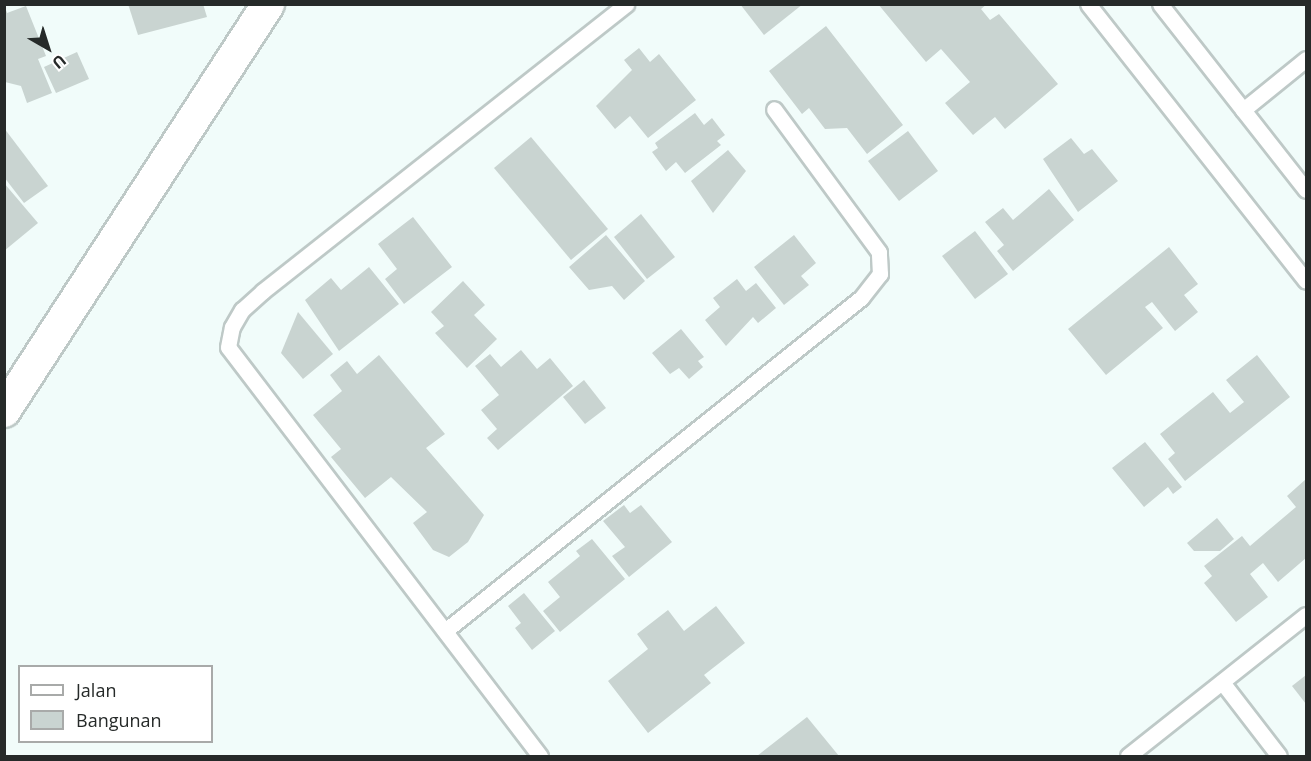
<!DOCTYPE html>
<style>
body{margin:0}
#map{position:relative;width:1311px;height:761px;overflow:hidden;background:#f1fcfa;font-family:"Open Sans",sans-serif}
div>[style]{position:absolute}
[style*='--x']{left:calc(var(--x)*1px);top:calc(var(--y)*1px);width:calc(var(--w)*1px);rotate:calc(var(--a)*1deg)}
.building>*{inset:0;background:#c9d4d1}
.roads{filter:drop-shadow(2px 0 #bec9c7) drop-shadow(-2px 0 #bec9c7) drop-shadow(0 2px #bec9c7) drop-shadow(0 -2px #bec9c7)}
.service>*{height:15px;margin:-7.5px;padding:0 7.5px;transform-origin:7.5px;border-radius:7.5px;background:#fff}
.minor>*{height:32px;margin:-16px;padding:0 16px;transform-origin:16px;border-radius:16px;background:#fff}
span{translate:-50% -50%;white-space:nowrap;text-align:center;line-height:1.15;-webkit-text-stroke:4.5px #fff;paint-order:stroke}
.frame{position:absolute;inset:0;border:6px solid #262a29;pointer-events:none}
.legend{position:absolute;left:18px;top:665px;width:195px;height:78px;box-sizing:border-box;background:#fff;border:2px solid #a8aaa9;margin:0;padding:8px 10px;list-style:none;font-size:18px;color:#262a29}
.legend li{display:flex;align-items:center;gap:12px;height:30px}
.legend b{width:30px;border:2px solid #a8aaa9}
.north{position:absolute;left:18px;top:18px;width:60px;height:60px;-webkit-text-stroke:4px #fff;paint-order:stroke;rotate:141deg;font-size:16px;font-weight:700;line-height:24px;text-align:center;color:#262a29}
.north::after{content:'';display:block;margin:auto;width:21px;height:27px;background:#262a29;clip-path:polygon(50% 0,100% 100%,50% 72%,0 100%)}
</style>
<div id="map">
<div class="building">
<div style="clip-path:polygon(128px 4px,203px 4px,207px 17px,138px 35px)"></div>
<div style="clip-path:polygon(740px 4px,803px 4px,764px 35px)"></div>
<div style="clip-path:polygon(878px 4px,987px 4px,981px 9px,990px 20px,999px 14px,1058px 84px,1005px 129px,995px 117px,973px 135px,945px 103px,970px 82px,941px 49px,926px 62px)"></div>
<div style="clip-path:polygon(26px 6px,46px 56px,38px 59px,52px 93px,27px 103px,21px 86px,5px 82px,5px 7px,7px 13px)"></div>
<div style="clip-path:polygon(826px 26px,903px 125px,867px 154px,847px 128px,825px 129px,809px 108px,802px 114px,769px 71px)"></div>
<div style="clip-path:polygon(639px 48px,650px 62px,659px 54px,696px 100px,648px 138px,630px 116px,615px 129px,596px 106px,632px 70px,624px 60px)"></div>
<div style="clip-path:polygon(77px 52px,89px 79px,56px 93px,44px 67px)"></div>
<div style="clip-path:polygon(695px 113px,704px 125px,712px 118px,725px 135px,717px 141px,721px 145px,685px 173px,676px 162px,666px 171px,652px 152px,658px 148px,655px 143px)"></div>
<div style="clip-path:polygon(4px 128px,48px 186px,24px 203px,4px 177px)"></div>
<div style="clip-path:polygon(908px 131px,938px 171px,899px 201px,868px 161px)"></div>
<div style="clip-path:polygon(531px 137px,608px 229px,571px 260px,494px 168px)"></div>
<div style="clip-path:polygon(1071px 138px,1084px 154px,1092px 149px,1118px 181px,1078px 212px,1043px 159px)"></div>
<div style="clip-path:polygon(728px 150px,746px 171px,713px 213px,691px 181px)"></div>
<div style="clip-path:polygon(4px 183px,38px 223px,4px 251px)"></div>
<div style="clip-path:polygon(1049px 189px,1074px 220px,1013px 271px,997px 251px,1004px 245px,985px 222px,1003px 208px,1013px 220px)"></div>
<div style="clip-path:polygon(641px 214px,675px 257px,647px 279px,614px 237px)"></div>
<div style="clip-path:polygon(413px 217px,452px 267px,404px 304px,385px 279px,397px 269px,378px 244px)"></div>
<div style="clip-path:polygon(975px 231px,1008px 274px,975px 299px,942px 256px)"></div>
<div style="clip-path:polygon(606px 235px,645px 281px,624px 300px,612px 286px,589px 290px,569px 267px)"></div>
<div style="clip-path:polygon(794px 235px,816px 263px,801px 276px,809px 285px,784px 305px,754px 267px)"></div>
<div style="clip-path:polygon(1169px 247px,1198px 284px,1184px 295px,1198px 312px,1175px 331px,1152px 302px,1145px 307px,1163px 328px,1106px 375px,1068px 329px)"></div>
<div style="clip-path:polygon(369px 267px,399px 304px,339px 351px,305px 300px,331px 278px,341px 290px)"></div>
<div style="clip-path:polygon(737px 279px,746px 291px,756px 283px,776px 308px,758px 323px,753px 317px,726px 346px,705px 320px,720px 307px,713px 298px)"></div>
<div style="clip-path:polygon(463px 281px,485px 305px,474px 315px,497px 339px,467px 368px,435px 333px,444px 326px,431px 312px)"></div>
<div style="clip-path:polygon(298px 312px,333px 354px,303px 379px,281px 353px)"></div>
<div style="clip-path:polygon(681px 329px,704px 357px,698px 361px,703px 367px,689px 379px,679px 368px,670px 374px,652px 353px)"></div>
<div style="clip-path:polygon(521px 350px,537px 369px,550px 358px,573px 386px,498px 450px,487px 438px,497px 429px,481px 410px,499px 395px,475px 366px,490px 354px,501px 367px)"></div>
<div style="clip-path:polygon(379px 355px,445px 434px,426px 448px,484px 515px,468px 542px,449px 557px,433px 550px,413px 523px,427px 512px,391px 477px,365px 498px,331px 457px,341px 449px,313px 415px,342px 391px,330px 375px,347px 361px,357px 374px)"></div>
<div style="clip-path:polygon(1257px 355px,1290px 397px,1185px 481px,1168px 459px,1175px 453px,1160px 434px,1213px 392px,1230px 413px,1244px 402px,1226px 380px)"></div>
<div style="clip-path:polygon(584px 380px,606px 408px,585px 424px,563px 397px)"></div>
<div style="clip-path:polygon(1145px 442px,1182px 487px,1173px 494px,1168px 487px,1144px 507px,1112px 468px)"></div>
<div style="clip-path:polygon(1306px 479px,1306px 558px,1278px 582px,1263px 563px,1250px 574px,1268px 597px,1236px 622px,1204px 583px,1212px 576px,1204px 566px,1242px 536px,1250px 546px,1296px 507px,1287px 496px)"></div>
<div style="clip-path:polygon(624px 505px,630px 513px,641px 505px,672px 542px,629px 577px,612px 556px,625px 547px,603px 521px)"></div>
<div style="clip-path:polygon(1217px 518px,1234px 539px,1220px 551px,1194px 551px,1187px 543px)"></div>
<div style="clip-path:polygon(592px 539px,625px 579px,560px 632px,543px 611px,560px 597px,548px 582px,580px 556px,576px 551px)"></div>
<div style="clip-path:polygon(524px 593px,555px 631px,532px 650px,515px 628px,521px 623px,508px 606px)"></div>
<div style="clip-path:polygon(716px 606px,745px 643px,704px 675px,711px 683px,648px 733px,608px 681px,648px 649px,637px 634px,668px 610px,684px 631px)"></div>
<div style="clip-path:polygon(1306px 675px,1306px 704px,1292px 686px)"></div>
<div style="clip-path:polygon(807px 717px,839px 756px,757px 756px)"></div>
</div>
<div class="roads">
<div class="service">
<div style="--x:1088;--y:4;--w:352;--a:51.8"></div>
<div style="--x:1160;--y:4;--w:236;--a:51.9"></div>
<div style="--x:1243;--y:110;--w:81;--a:-39"></div>
<div style="--x:445;--y:631;--w:533;--a:-38.68"></div>
<div style="--x:861;--y:298;--w:31;--a:-52"></div>
<div style="--x:880;--y:274;--w:22;--a:-93"></div>
<div style="--x:879;--y:252;--w:177;--a:-126.3"></div>
<div style="--x:1222;--y:682;--w:93;--a:52.4"></div>
<div style="--x:540;--y:756;--w:514;--a:-127.34"></div>
<div style="--x:228;--y:347;--w:20;--a:-79"></div>
<div style="--x:232;--y:327;--w:20;--a:-60"></div>
<div style="--x:242;--y:310;--w:28;--a:-42"></div>
<div style="--x:263;--y:291;--w:463;--a:-38.3"></div>
<div style="--x:1128;--y:756;--w:227;--a:-38.4"></div>
</div>
<div class="minor">
<div style="--x:4;--y:411;--w:485;--a:-57"></div>
</div>
</div>
<div class="frame"></div>
<ul class="legend">
<li><b style="height:8px;background:#fff"></b>Jalan</li>
<li><b style="height:16px;background:#c9d4d1"></b>Bangunan</li>
</ul>
<div class="north">U</div>
</div>
